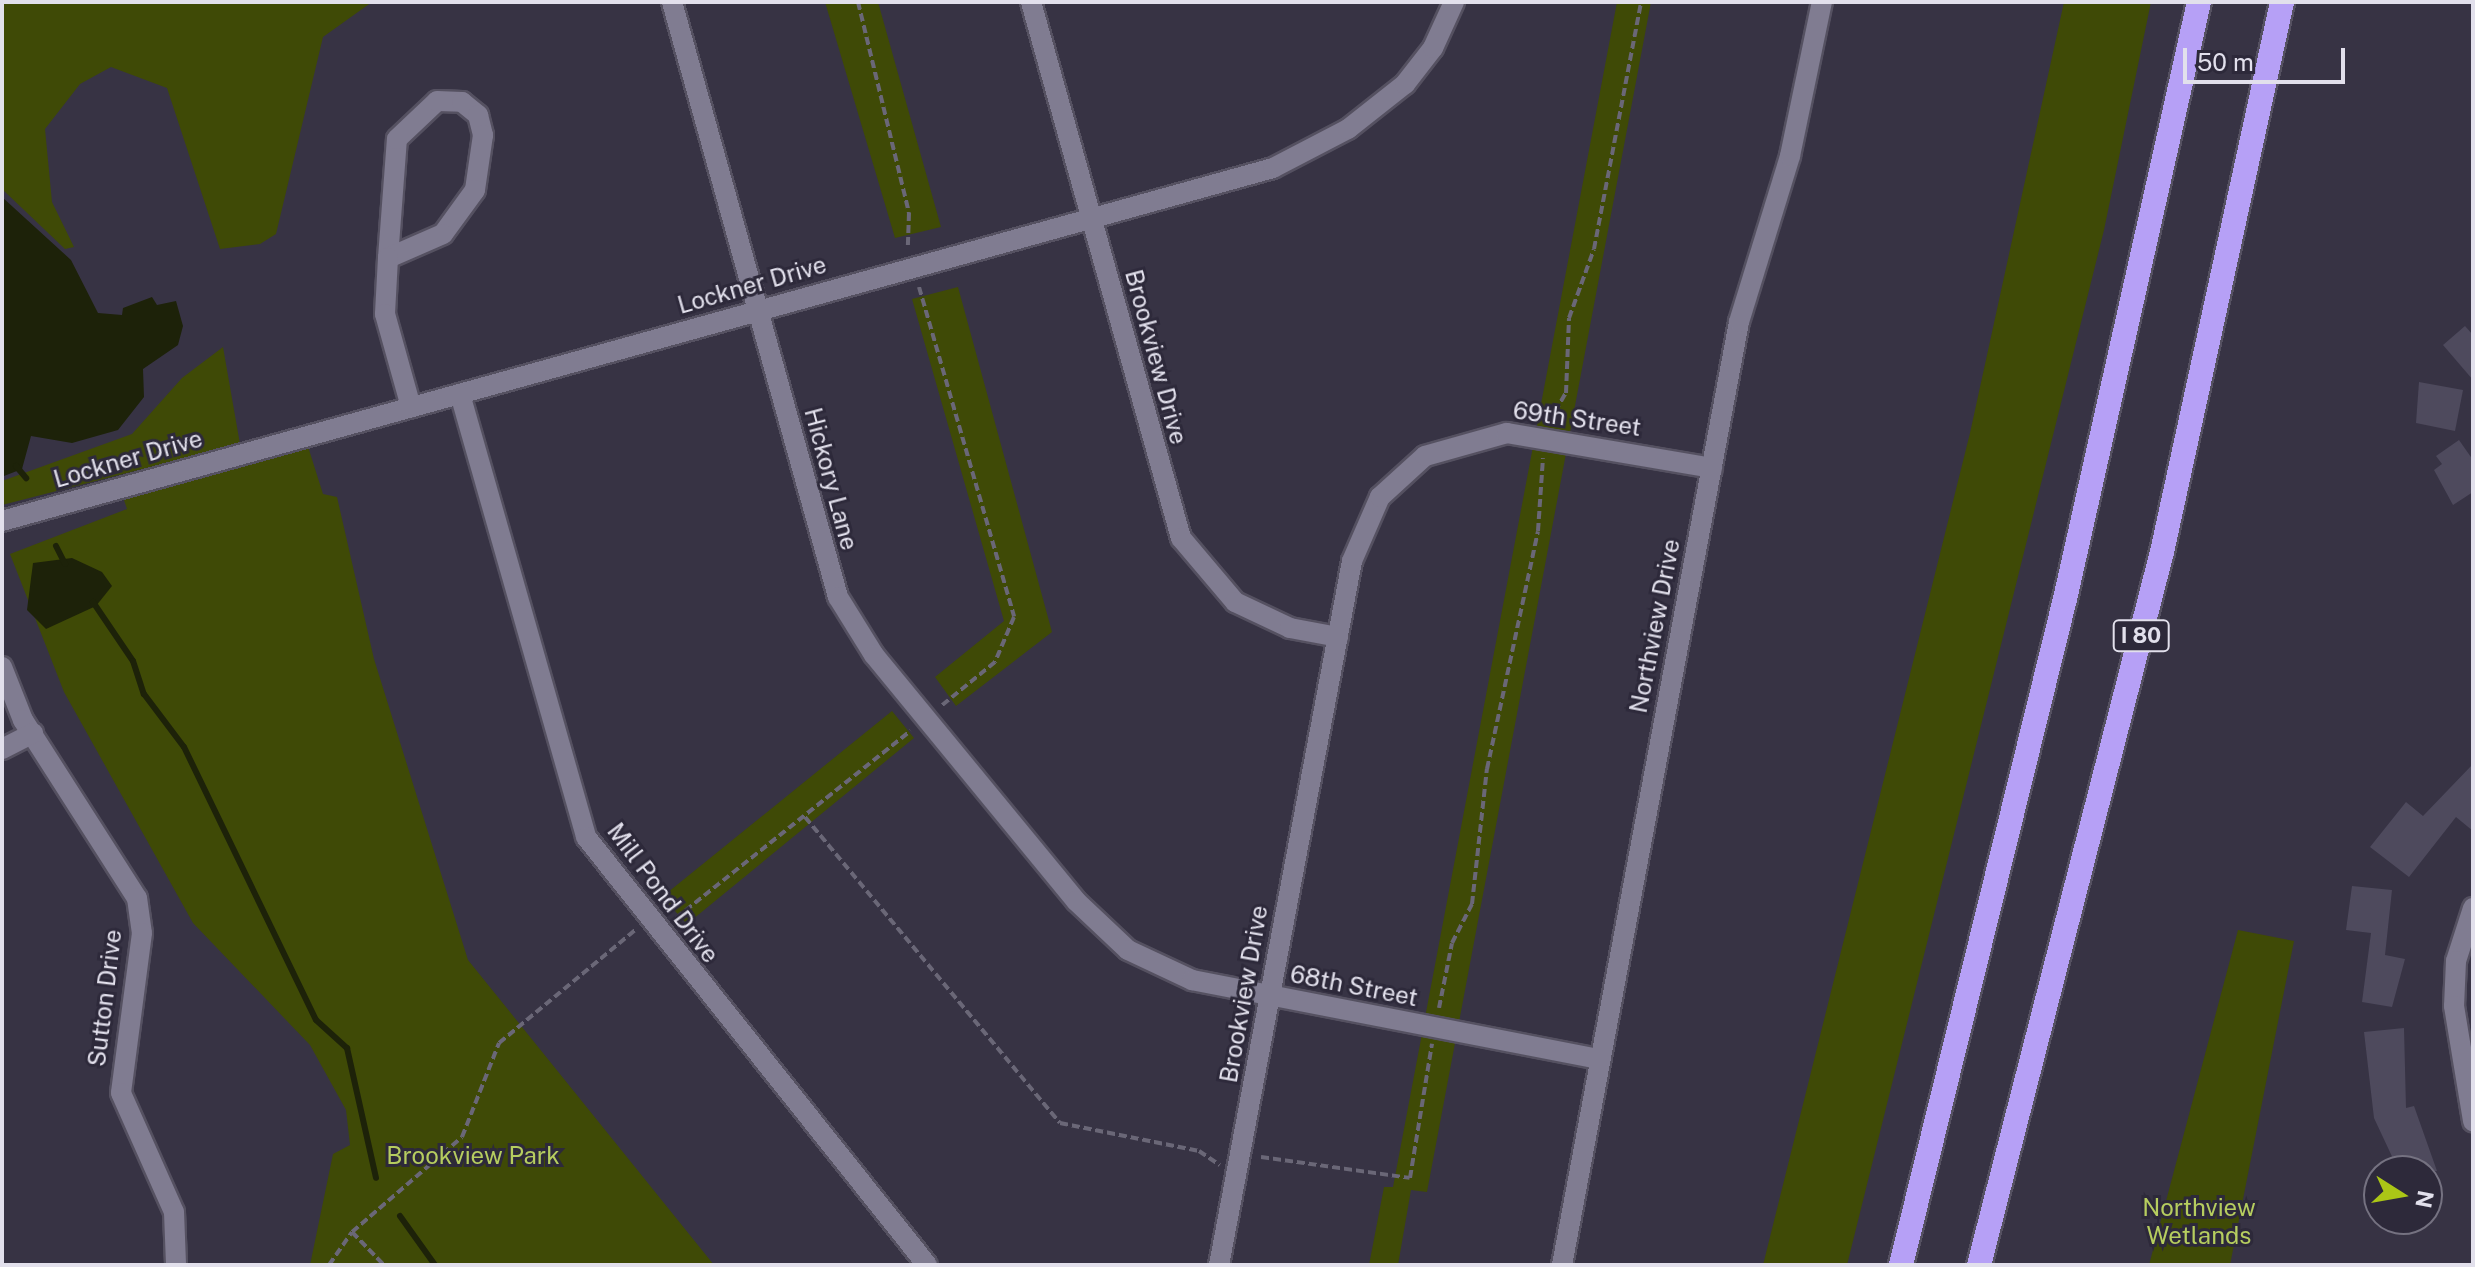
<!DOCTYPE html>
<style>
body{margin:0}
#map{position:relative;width:2475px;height:1267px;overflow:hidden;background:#373344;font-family:"Public Sans",sans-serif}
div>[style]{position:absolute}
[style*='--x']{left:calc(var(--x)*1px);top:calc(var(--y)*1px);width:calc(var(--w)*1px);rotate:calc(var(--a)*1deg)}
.green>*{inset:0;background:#3f4a06}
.water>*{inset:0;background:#1d2209}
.stream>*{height:6px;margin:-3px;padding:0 3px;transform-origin:3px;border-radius:3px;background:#1d2209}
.building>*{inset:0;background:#4e4a5d}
.path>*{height:4px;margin-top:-2px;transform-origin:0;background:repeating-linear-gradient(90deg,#6a6777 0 8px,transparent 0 12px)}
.roads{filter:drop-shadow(2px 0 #555161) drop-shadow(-2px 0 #555161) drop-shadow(0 2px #555161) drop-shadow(0 -2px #555161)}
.minor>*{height:20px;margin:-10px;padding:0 10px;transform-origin:10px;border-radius:10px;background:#807c91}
.motorway>*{height:24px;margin:-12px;padding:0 12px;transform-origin:12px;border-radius:12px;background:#b6a0f6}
span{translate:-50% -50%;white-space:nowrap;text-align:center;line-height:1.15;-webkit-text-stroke:6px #2d293a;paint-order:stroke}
.shield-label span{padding:2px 6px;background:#2d293a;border:2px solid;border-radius:6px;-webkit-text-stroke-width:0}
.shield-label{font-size:22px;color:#e2e0ec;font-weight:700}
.street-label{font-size:24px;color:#e2e0ec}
.park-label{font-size:24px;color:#b6cd5f}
.frame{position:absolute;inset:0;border:4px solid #e2e0ec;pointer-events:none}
.north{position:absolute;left:2363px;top:1155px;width:80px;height:80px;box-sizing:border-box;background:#2d293a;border:2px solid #757281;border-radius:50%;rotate:101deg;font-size:22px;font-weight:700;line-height:32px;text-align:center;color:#e2e0ec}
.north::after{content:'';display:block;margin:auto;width:28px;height:36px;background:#abc616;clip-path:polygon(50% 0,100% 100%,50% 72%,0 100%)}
.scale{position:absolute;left:2183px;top:48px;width:162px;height:36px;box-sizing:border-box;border:4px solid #e2e0ec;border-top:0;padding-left:10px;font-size:24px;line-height:28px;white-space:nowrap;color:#e2e0ec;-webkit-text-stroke:6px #2d293a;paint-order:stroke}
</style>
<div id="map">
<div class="green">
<div style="clip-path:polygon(2px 2px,372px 2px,323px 37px,276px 234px,260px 244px,220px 249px,167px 88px,111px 67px,80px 84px,45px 129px,52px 202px,74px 247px,65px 249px,2px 189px)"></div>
<div style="clip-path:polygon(825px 2px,878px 2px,941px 227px,895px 238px)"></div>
<div style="clip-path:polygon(1617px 2px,1651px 2px,1427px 1192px,1411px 1190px,1398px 1265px,1369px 1265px,1384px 1187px,1393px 1187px)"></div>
<div style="clip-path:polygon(2064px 2px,2151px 2px,2104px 230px,1847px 1265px,1763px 1265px,1970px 433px)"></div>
<div style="clip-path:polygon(958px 287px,1052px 632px,956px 706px,935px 677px,1004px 621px,912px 299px)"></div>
<div style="clip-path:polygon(223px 347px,240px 444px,2px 505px,2px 481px,132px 434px,182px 378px)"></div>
<div style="clip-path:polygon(305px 437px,323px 494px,337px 497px,374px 659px,468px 960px,714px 1265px,310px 1265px,333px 1154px,350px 1145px,346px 1110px,310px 1045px,193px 923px,64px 692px,10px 554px,127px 509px,120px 488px)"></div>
<div style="clip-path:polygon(892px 711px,914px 738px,687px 924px,662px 897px)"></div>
<div style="clip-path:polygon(2238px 930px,2294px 941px,2230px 1265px,2149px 1265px)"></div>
</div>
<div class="water">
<div style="clip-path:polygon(2px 197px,71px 260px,98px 313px,122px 315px,123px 308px,152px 297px,157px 305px,176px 301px,183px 326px,178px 345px,143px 369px,144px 397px,118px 430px,72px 443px,31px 436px,22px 469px,4px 476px)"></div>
<div style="clip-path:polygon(72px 558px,102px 572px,112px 586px,96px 606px,46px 629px,27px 610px,33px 563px)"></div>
</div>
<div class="stream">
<div style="--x:16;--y:466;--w:16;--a:50"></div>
<div style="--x:56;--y:546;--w:20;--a:63"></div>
<div style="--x:93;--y:602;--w:71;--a:55.9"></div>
<div style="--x:133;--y:661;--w:35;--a:72"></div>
<div style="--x:144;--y:694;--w:66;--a:53"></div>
<div style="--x:184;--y:747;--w:303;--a:64.2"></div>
<div style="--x:316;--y:1020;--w:42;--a:42.1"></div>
<div style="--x:347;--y:1048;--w:133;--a:77.4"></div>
<div style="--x:400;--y:1216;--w:60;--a:54.5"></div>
</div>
<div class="building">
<div style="clip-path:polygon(2465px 326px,2473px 335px,2473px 380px,2443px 345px)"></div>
<div style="clip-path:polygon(2419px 382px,2463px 390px,2455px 431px,2416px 423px)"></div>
<div style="clip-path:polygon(2459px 440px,2473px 460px,2473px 492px,2453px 505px,2434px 470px,2442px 464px,2436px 456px)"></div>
<div style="clip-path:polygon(2473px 764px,2473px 831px,2456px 817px,2409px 877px,2370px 847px,2406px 802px,2423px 816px)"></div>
<div style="clip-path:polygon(2352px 886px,2392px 890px,2385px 955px,2405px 959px,2392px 1007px,2362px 1002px,2371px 933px,2346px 930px)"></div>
<div style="clip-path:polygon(2404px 1028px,2406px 1108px,2414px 1106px,2437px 1171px,2384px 1171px,2396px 1165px,2374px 1118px,2364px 1032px)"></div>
</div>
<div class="path">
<div style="--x:858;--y:2;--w:217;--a:76.4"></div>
<div style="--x:909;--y:213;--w:36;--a:92"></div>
<div style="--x:919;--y:287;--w:343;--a:73.9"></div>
<div style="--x:1014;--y:617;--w:49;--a:112.9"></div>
<div style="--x:995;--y:662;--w:70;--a:140.8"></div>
<div style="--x:1549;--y:422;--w:34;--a:-60"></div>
<div style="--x:1566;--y:393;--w:75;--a:-87.7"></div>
<div style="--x:1569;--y:318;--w:73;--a:-70.1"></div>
<div style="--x:1594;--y:249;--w:251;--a:-79.2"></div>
<div style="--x:805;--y:817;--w:398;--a:50.2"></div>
<div style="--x:1060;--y:1123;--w:142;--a:11.4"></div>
<div style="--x:1199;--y:1151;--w:25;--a:34"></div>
<div style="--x:676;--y:918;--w:300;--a:-38.6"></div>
<div style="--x:1439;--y:1008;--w:66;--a:-78.7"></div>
<div style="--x:1452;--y:943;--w:44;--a:-62.9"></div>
<div style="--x:1472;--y:904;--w:136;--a:-83.7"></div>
<div style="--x:1487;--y:769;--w:243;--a:-77.9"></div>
<div style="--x:1538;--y:531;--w:73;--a:-86.1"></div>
<div style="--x:1261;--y:1157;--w:150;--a:8"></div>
<div style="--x:1410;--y:1178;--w:136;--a:-80.7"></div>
<div style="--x:352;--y:1232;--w:46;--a:45.9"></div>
<div style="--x:329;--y:1265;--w:40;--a:-55.1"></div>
<div style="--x:352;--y:1232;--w:145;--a:-40.8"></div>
<div style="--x:462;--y:1137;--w:101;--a:-68.5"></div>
<div style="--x:499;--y:1043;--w:177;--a:-39.7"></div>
</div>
<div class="roads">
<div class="minor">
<div style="--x:672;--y:2;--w:618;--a:74.41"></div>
<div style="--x:838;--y:597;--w:68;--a:58.2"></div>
<div style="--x:874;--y:655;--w:318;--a:50.6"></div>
<div style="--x:1076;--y:901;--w:71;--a:43.3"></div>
<div style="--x:1128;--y:950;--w:71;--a:25.1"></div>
<div style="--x:1192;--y:980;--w:416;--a:11"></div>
<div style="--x:1031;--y:2;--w:557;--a:74.37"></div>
<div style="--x:1181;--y:538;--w:84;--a:49.8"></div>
<div style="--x:1235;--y:602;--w:61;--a:25.3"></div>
<div style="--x:1290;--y:628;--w:49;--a:10.6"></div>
<div style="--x:388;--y:258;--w:119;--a:-85.7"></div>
<div style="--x:397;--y:139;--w:55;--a:-43.5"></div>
<div style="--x:437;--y:101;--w:25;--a:2"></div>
<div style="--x:462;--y:102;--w:21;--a:39"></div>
<div style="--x:478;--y:115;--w:21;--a:76"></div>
<div style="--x:483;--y:135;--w:56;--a:98.3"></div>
<div style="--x:475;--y:190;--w:54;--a:126"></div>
<div style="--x:443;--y:234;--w:60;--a:156.4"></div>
<div style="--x:388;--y:258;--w:56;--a:93.1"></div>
<div style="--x:385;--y:314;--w:97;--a:74.4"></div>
<div style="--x:460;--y:394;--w:461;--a:74.1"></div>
<div style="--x:586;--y:837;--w:547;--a:51.45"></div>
<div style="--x:2;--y:521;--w:1319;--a:-15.52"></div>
<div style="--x:1273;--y:168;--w:85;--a:-27.5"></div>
<div style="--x:1348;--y:129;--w:73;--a:-38.3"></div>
<div style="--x:1405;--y:84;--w:46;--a:-52.1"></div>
<div style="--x:1433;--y:48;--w:51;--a:-65.5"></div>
<div style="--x:2;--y:667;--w:57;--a:68.4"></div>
<div style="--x:23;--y:720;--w:211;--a:57.4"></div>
<div style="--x:137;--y:898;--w:35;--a:82"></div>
<div style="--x:142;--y:933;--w:161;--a:97.5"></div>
<div style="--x:121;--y:1093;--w:130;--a:66"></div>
<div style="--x:174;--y:1212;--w:53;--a:87.8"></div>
<div style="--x:2;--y:749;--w:35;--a:-27"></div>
<div style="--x:2473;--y:908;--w:56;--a:107.8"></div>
<div style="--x:2456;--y:961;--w:45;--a:92.5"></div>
<div style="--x:2454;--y:1006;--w:117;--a:80.6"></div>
<div style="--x:1219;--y:1265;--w:716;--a:-79.3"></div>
<div style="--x:1352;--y:561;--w:70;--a:-66.4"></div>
<div style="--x:1380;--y:497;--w:61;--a:-42.3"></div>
<div style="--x:1425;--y:456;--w:85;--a:-15.7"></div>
<div style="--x:1507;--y:433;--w:208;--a:9.7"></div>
<div style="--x:1562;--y:1265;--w:959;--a:-79.37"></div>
<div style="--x:1739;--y:322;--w:174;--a:-72.9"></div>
<div style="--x:1790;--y:156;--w:157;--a:-78.3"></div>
</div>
<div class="motorway">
<div style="--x:1901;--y:1265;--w:686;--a:-76.17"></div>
<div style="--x:2065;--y:599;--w:612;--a:-77.35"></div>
<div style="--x:1979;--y:1265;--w:736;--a:-75.61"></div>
<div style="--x:2162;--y:552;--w:563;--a:-77.69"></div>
</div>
</div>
<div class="shield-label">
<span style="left:2141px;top:636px">I 80</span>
</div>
<div class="street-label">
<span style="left:752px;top:285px;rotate:-16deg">Lockner Drive</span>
<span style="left:1156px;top:357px;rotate:75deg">Brookview Drive</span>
<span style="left:1577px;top:419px;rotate:8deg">69th Street</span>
<span style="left:128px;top:459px;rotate:-16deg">Lockner Drive</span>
<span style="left:831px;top:479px;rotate:75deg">Hickory Lane</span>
<span style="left:1655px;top:626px;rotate:-79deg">Northview Drive</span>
<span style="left:663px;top:893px;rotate:53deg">Mill Pond Drive</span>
<span style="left:1354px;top:986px;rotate:11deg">68th Street</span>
<span style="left:1244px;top:994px;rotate:-80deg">Brookview Drive</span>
<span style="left:105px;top:998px;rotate:-83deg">Sutton Drive</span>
</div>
<div class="park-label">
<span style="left:473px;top:1156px">Brookview Park</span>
<span style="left:2199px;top:1222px">Northview<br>Wetlands</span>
</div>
<div class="frame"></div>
<div class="north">N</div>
<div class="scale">50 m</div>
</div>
